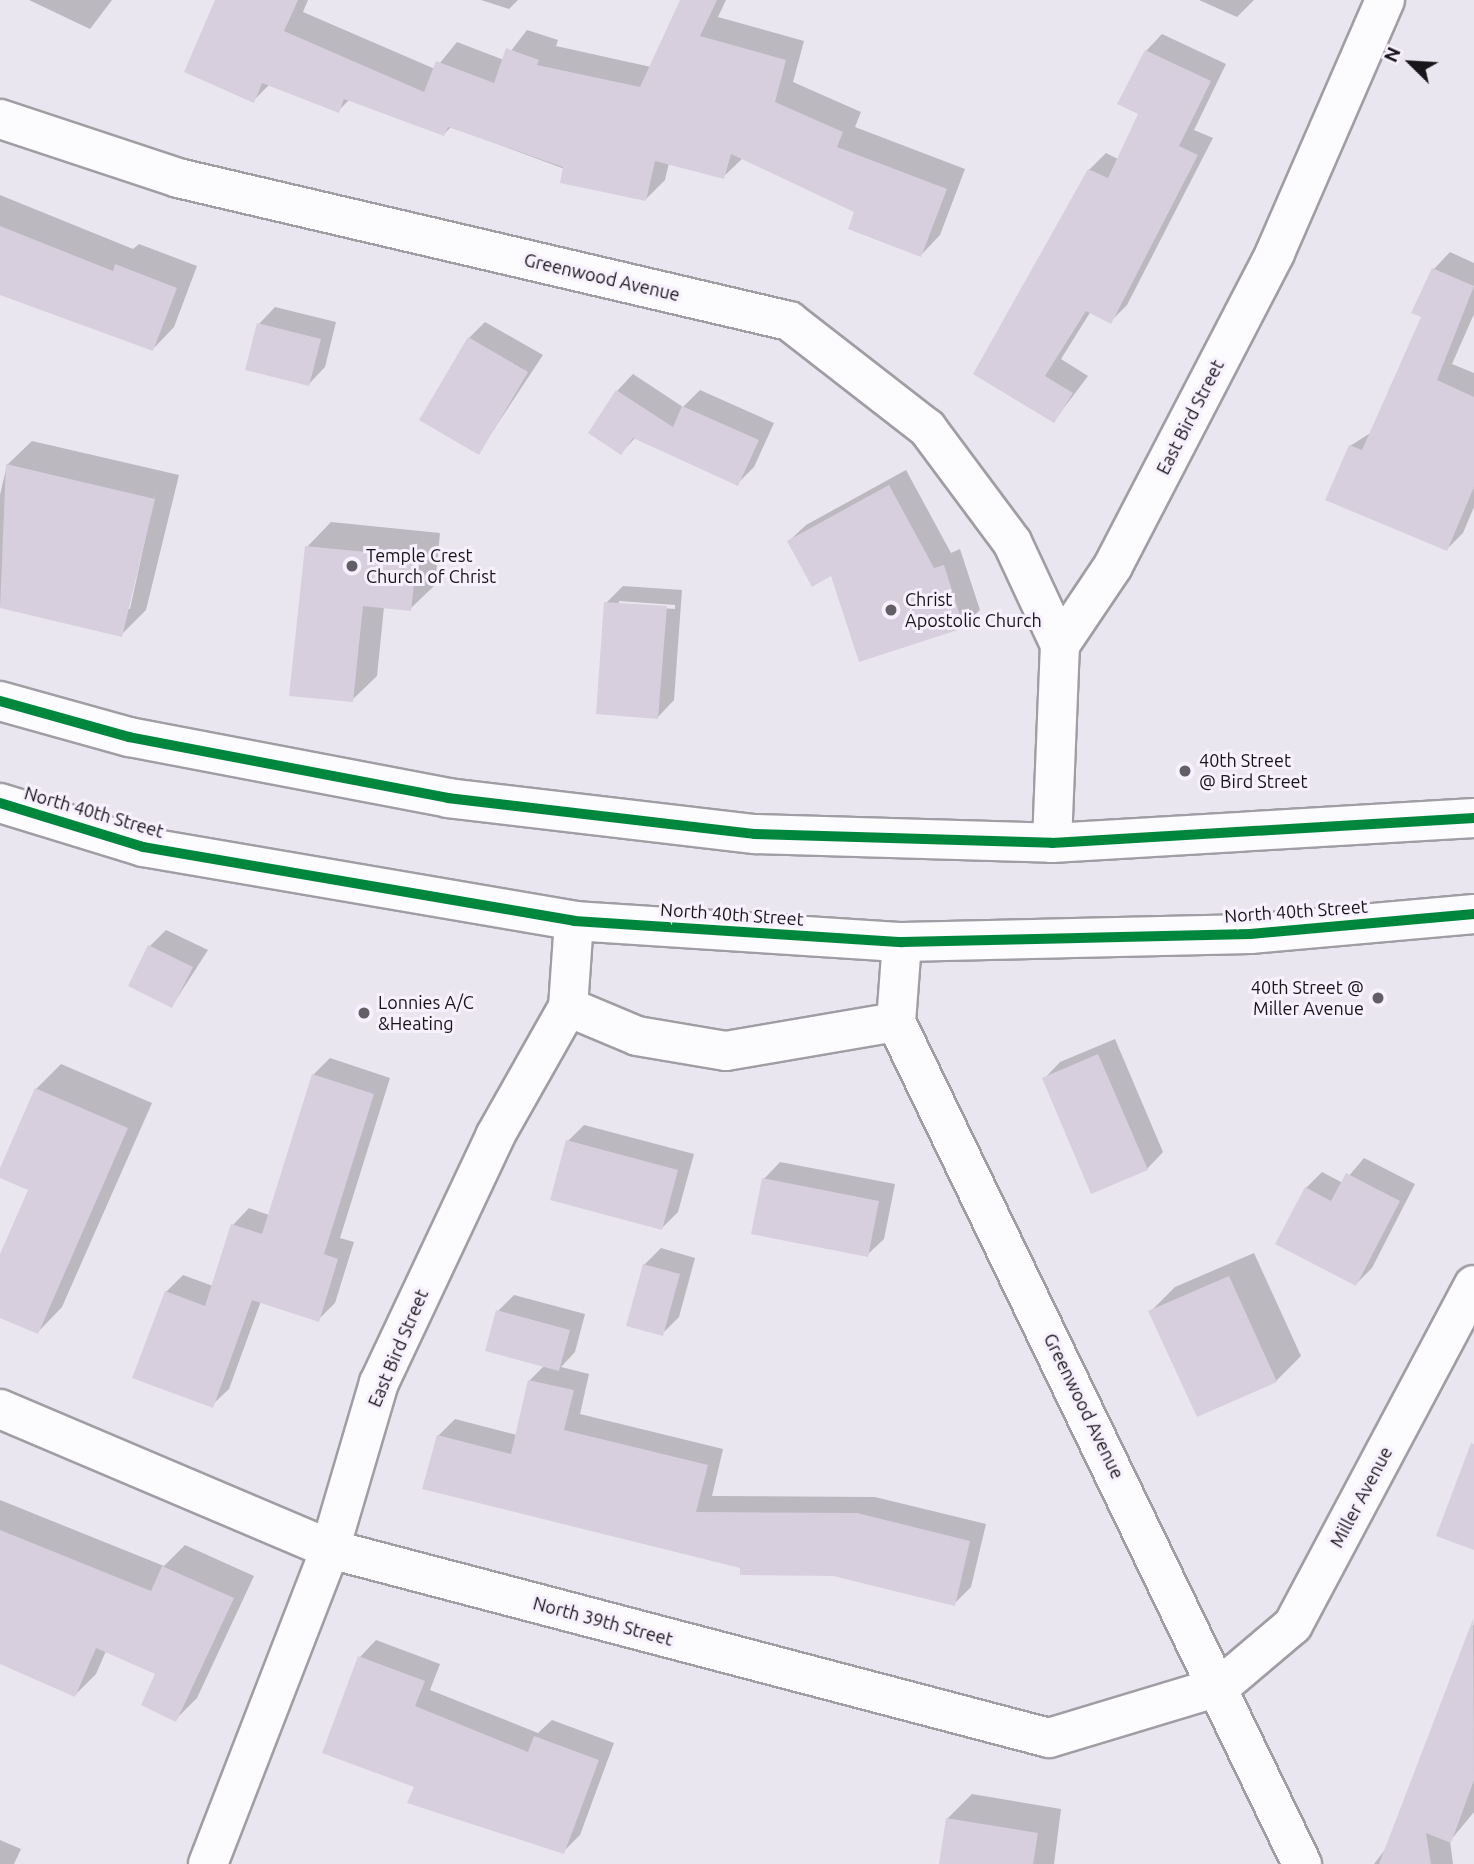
<!DOCTYPE html>
<style>
body{margin:0}
#map{position:relative;width:1474px;height:1864px;overflow:hidden;background:#eae6ef;font-family:Ubuntu,sans-serif}
div>[style]{position:absolute}
[style*='--x']{left:calc(var(--x)*1px);top:calc(var(--y)*1px);width:calc(var(--w)*1px);rotate:calc(var(--a)*1deg)}
.shadow>*{inset:0;background:#0003}
.building>*{inset:0;background:#d7cfde}
.roads{filter:drop-shadow(2px 0 #a09da4) drop-shadow(-2px 0 #a09da4) drop-shadow(0 2px #a09da4) drop-shadow(0 -2px #a09da4)}
.street>*{height:38px;margin:-19px;padding:0 19px;transform-origin:19px;border-radius:19px;background:#fcfbfd}
.secondary>*{height:38px;margin:-19px;padding:0 19px;transform-origin:19px;border-radius:19px;background:#fcfbfd}
.cycleway>*{height:10px;margin:-5px;padding:0 5px;transform-origin:5px;border-radius:5px;background:#00873e}
.dots>*{width:19px;height:19px;translate:-50% -50%;box-sizing:border-box;border:4px solid #f7f0fe;border-radius:50%}
span{translate:-50% -50%;white-space:nowrap;text-align:center;line-height:1.15;-webkit-text-stroke:6px #f7f0fe;paint-order:stroke}
.street-label{font-size:18px;color:#17141a}
.poi-label{font-size:18px;color:#17141a}
.left{translate:0 -50%;text-align:left}
.right{translate:-100% -50%;text-align:right}
.north{position:absolute;left:1376px;top:28px;width:70px;height:70px;-webkit-text-stroke:5px #f7f0fe;paint-order:stroke;rotate:294deg;font-size:19px;font-weight:700;line-height:28px;text-align:center;color:#17141a}
.north::after{content:'';display:block;margin:auto;width:24px;height:32px;background:#17141a;clip-path:polygon(50% 0,100% 100%,50% 72%,0 100%)}
</style>
<div id="map">
<div class="shadow">
<div style="clip-path:polygon(29px 0,112px 0,90px 29px)"></div>
<div style="clip-path:polygon(217px 0,308px 0,303px 12px,435px 69px,457px 42px,504px 60px,527px 30px,558px 40px,556px 46px,651px 67px,682px 0,726px 0,718px 17px,804px 41px,793px 82px,861px 112px,855px 127px,965px 169px,940px 235px,921px 255px,856px 211px,743px 158px,723px 177px,669px 163px,665px 180px,646px 199px,451px 127px,444px 134px,350px 99px,339px 110px,270px 84px,253px 101px)"></div>
<div style="clip-path:polygon(481px 0,518px 0,509px 9px)"></div>
<div style="clip-path:polygon(1199px 0,1254px 0,1237px 17px)"></div>
<div style="clip-path:polygon(1162px 34px,1226px 64px,1194px 130px,1213px 138px,1127px 305px,1110px 322px,1091px 311px,1061px 359px,1088px 376px,1054px 421px,976px 373px,1089px 170px,1106px 153px,1118px 159px,1140px 113px,1146px 51px)"></div>
<div style="clip-path:polygon(0 195px,133px 249px,139px 244px,197px 266px,174px 327px,153px 349px,0 291px)"></div>
<div style="clip-path:polygon(1450px 252px,1474px 263px,1474px 314px,1452px 364px,1474px 373px,1474px 507px,1463px 533px,1447px 549px,1350px 446px,1372px 432px,1423px 317px,1413px 312px,1434px 269px)"></div>
<div style="clip-path:polygon(275px 307px,336px 322px,325px 367px,309px 384px,259px 324px)"></div>
<div style="clip-path:polygon(485px 322px,543px 355px,479px 452px,469px 338px)"></div>
<div style="clip-path:polygon(633px 374px,683px 407px,700px 390px,774px 423px,754px 467px,738px 483px,636px 437px,621px 453px,617px 391px)"></div>
<div style="clip-path:polygon(evenodd,32px 441px,179px 475px,146px 610px,121px 635px,0 606px,0 495px,7px 465px,32px 441px,156px 490px,130px 609px,127px 609px,156px 490px)"></div>
<div style="clip-path:polygon(906px 470px,951px 553px,960px 549px,980px 610px,963px 626px,832px 574px,789px 541px,806px 525px)"></div>
<div style="clip-path:polygon(331px 522px,440px 533px,435px 585px,410px 609px,384px 607px,377px 676px,352px 700px,307px 547px)"></div>
<div style="clip-path:polygon(evenodd,623px 586px,682px 590px,674px 700px,658px 717px,606px 603px,623px 586px,619px 601px,675px 605px,675px 609px,619px 605px,619px 601px)"></div>
<div style="clip-path:polygon(166px 930px,208px 950px,172px 1006px,150px 946px)"></div>
<div style="clip-path:polygon(1115px 1039px,1163px 1152px,1147px 1169px,1044px 1079px,1060px 1062px)"></div>
<div style="clip-path:polygon(330px 1058px,390px 1078px,340px 1238px,354px 1242px,335px 1303px,318px 1320px,261px 1301px,229px 1389px,212px 1405px,166px 1292px,183px 1275px,213px 1286px,233px 1225px,249px 1208px,269px 1215px,313px 1075px)"></div>
<div style="clip-path:polygon(61px 1064px,152px 1103px,62px 1307px,38px 1332px,0 1316px,0 1258px,30px 1189px,0 1173px,36px 1089px)"></div>
<div style="clip-path:polygon(584px 1125px,694px 1154px,678px 1212px,662px 1228px,568px 1141px)"></div>
<div style="clip-path:polygon(1364px 1158px,1415px 1184px,1372px 1268px,1356px 1284px,1306px 1188px,1322px 1172px,1343px 1183px)"></div>
<div style="clip-path:polygon(780px 1162px,895px 1184px,884px 1239px,867px 1255px,764px 1179px)"></div>
<div style="clip-path:polygon(661px 1248px,695px 1258px,679px 1317px,662px 1334px,644px 1265px)"></div>
<div style="clip-path:polygon(1254px 1253px,1301px 1356px,1276px 1381px,1150px 1312px,1175px 1287px)"></div>
<div style="clip-path:polygon(514px 1295px,585px 1314px,575px 1352px,561px 1367px,589px 1374px,580px 1414px,723px 1449px,712px 1496px,875px 1497px,986px 1524px,971px 1587px,954px 1604px,833px 1574px,741px 1567px,438px 1436px,455px 1419px,517px 1435px,530px 1380px,545px 1365px,498px 1311px)"></div>
<div style="clip-path:polygon(0 1500px,164px 1566px,185px 1545px,254px 1576px,197px 1698px,176px 1719px,157px 1673px,106px 1651px,96px 1674px,75px 1695px,0 1659px)"></div>
<div style="clip-path:polygon(1474px 1624px,1474px 1812px,1450px 1841px,1453px 1864px,1374px 1864px,1387px 1847px)"></div>
<div style="clip-path:polygon(376px 1640px,440px 1664px,430px 1690px,538px 1733px,552px 1720px,614px 1743px,580px 1835px,563px 1852px,409px 1802px,416px 1786px,360px 1657px)"></div>
<div style="clip-path:polygon(972px 1794px,1061px 1809px,1054px 1864px,940px 1864px,947px 1819px)"></div>
<div style="clip-path:polygon(0 1840px,21px 1849px,14px 1864px,0 1864px)"></div>
</div>
<div class="building">
<div style="clip-path:polygon(215px 0,298px 0,284px 31px,424px 92px,436px 61px,494px 83px,506px 48px,539px 60px,537px 65px,640px 87px,680px 0,717px 0,700px 36px,786px 60px,775px 102px,843px 132px,837px 147px,947px 189px,921px 257px,848px 229px,854px 212px,731px 154px,724px 179px,655px 161px,646px 201px,560px 183px,563px 167px,448px 127px,444px 136px,344px 99px,339px 113px,262px 83px,254px 103px,184px 72px)"></div>
<div style="clip-path:polygon(1145px 50px,1211px 81px,1179px 146px,1198px 155px,1111px 324px,1086px 311px,1045px 376px,1073px 393px,1054px 423px,973px 374px,1088px 169px,1108px 178px,1138px 114px,1117px 104px)"></div>
<div style="clip-path:polygon(0 226px,113px 271px,115px 264px,177px 288px,153px 351px,0 295px)"></div>
<div style="clip-path:polygon(1432px 268px,1474px 286px,1437px 380px,1474px 397px,1474px 487px,1447px 551px,1325px 500px,1349px 445px,1362px 450px,1421px 317px,1411px 313px)"></div>
<div style="clip-path:polygon(257px 323px,321px 339px,309px 386px,245px 370px)"></div>
<div style="clip-path:polygon(468px 337px,528px 372px,479px 455px,419px 420px)"></div>
<div style="clip-path:polygon(616px 390px,673px 427px,682px 406px,759px 440px,738px 486px,633px 438px,621px 455px,588px 433px)"></div>
<div style="clip-path:polygon(6px 464px,155px 499px,122px 637px,0 608px)"></div>
<div style="clip-path:polygon(889px 485px,934px 568px,944px 565px,964px 628px,859px 662px,831px 576px,812px 587px,787px 541px)"></div>
<div style="clip-path:polygon(305px 546px,417px 557px,411px 611px,363px 606px,353px 702px,289px 696px)"></div>
<div style="clip-path:polygon(604px 602px,667px 606px,658px 719px,596px 714px)"></div>
<div style="clip-path:polygon(148px 945px,193px 967px,172px 1008px,128px 986px)"></div>
<div style="clip-path:polygon(1098px 1054px,1148px 1170px,1091px 1194px,1042px 1078px)"></div>
<div style="clip-path:polygon(312px 1074px,374px 1094px,324px 1254px,338px 1259px,319px 1322px,252px 1300px,213px 1408px,132px 1378px,165px 1291px,205px 1306px,231px 1224px,262px 1234px)"></div>
<div style="clip-path:polygon(35px 1088px,128px 1128px,38px 1334px,0 1318px,0 1254px,28px 1190px,0 1178px,0 1168px)"></div>
<div style="clip-path:polygon(566px 1140px,678px 1170px,662px 1230px,550px 1200px)"></div>
<div style="clip-path:polygon(1346px 1173px,1400px 1201px,1356px 1286px,1275px 1244px,1305px 1187px,1331px 1201px)"></div>
<div style="clip-path:polygon(762px 1178px,879px 1201px,868px 1257px,751px 1234px)"></div>
<div style="clip-path:polygon(643px 1264px,680px 1274px,663px 1336px,626px 1326px)"></div>
<div style="clip-path:polygon(1229px 1276px,1277px 1382px,1197px 1417px,1148px 1311px)"></div>
<div style="clip-path:polygon(496px 1310px,570px 1330px,559px 1371px,485px 1351px)"></div>
<div style="clip-path:polygon(528px 1380px,574px 1390px,564px 1430px,708px 1465px,696px 1512px,857px 1513px,970px 1541px,955px 1606px,833px 1576px,740px 1575px,740px 1568px,422px 1489px,437px 1435px,511px 1454px)"></div>
<div style="clip-path:polygon(1471px 1443px,1474px 1444px,1474px 1550px,1436px 1536px)"></div>
<div style="clip-path:polygon(0 1530px,151px 1591px,162px 1566px,234px 1598px,176px 1722px,141px 1705px,155px 1674px,96px 1648px,75px 1697px,0 1664px)"></div>
<div style="clip-path:polygon(1473px 1619px,1474px 1780px,1451px 1843px,1426px 1833px,1431px 1864px,1379px 1864px)"></div>
<div style="clip-path:polygon(358px 1656px,425px 1681px,415px 1706px,528px 1752px,534px 1736px,599px 1760px,564px 1854px,407px 1803px,414px 1787px,322px 1753px)"></div>
<div style="clip-path:polygon(946px 1818px,1038px 1833px,1033px 1864px,939px 1864px)"></div>
</div>
<div class="roads">
<div class="street">
<div style="--x:0;--y:119;--w:188;--a:18.3"></div>
<div style="--x:178;--y:178;--w:628;--a:13.17"></div>
<div style="--x:789;--y:321;--w:175;--a:37.8"></div>
<div style="--x:927;--y:428;--w:142;--a:53.3"></div>
<div style="--x:1012;--y:542;--w:114;--a:65"></div>
<div style="--x:1052;--y:843;--w:198;--a:-87.7"></div>
<div style="--x:1060;--y:645;--w:95;--a:-56.1"></div>
<div style="--x:1113;--y:566;--w:352;--a:-62.6"></div>
<div style="--x:1275;--y:253;--w:276;--a:-66.5"></div>
<div style="--x:902;--y:942;--w:80;--a:94.3"></div>
<div style="--x:896;--y:1022;--w:935;--a:64.26"></div>
<div style="--x:568;--y:1007;--w:75;--a:22.8"></div>
<div style="--x:637;--y:1036;--w:90;--a:9.6"></div>
<div style="--x:726;--y:1051;--w:172;--a:-9.7"></div>
<div style="--x:0;--y:1409;--w:358;--a:23"></div>
<div style="--x:330;--y:1549;--w:743;--a:14.73"></div>
<div style="--x:1049;--y:1738;--w:180;--a:-16.8"></div>
<div style="--x:1221;--y:1686;--w:94;--a:-40.3"></div>
<div style="--x:1293;--y:1625;--w:385;--a:-62"></div>
<div style="--x:208;--y:1864;--w:338;--a:-68.8"></div>
<div style="--x:330;--y:1549;--w:173;--a:-73.6"></div>
<div style="--x:379;--y:1383;--w:273;--a:-64.8"></div>
<div style="--x:495;--y:1136;--w:148;--a:-60.5"></div>
<div style="--x:568;--y:1007;--w:86;--a:-86"></div>
</div>
<div class="secondary">
<div style="--x:0;--y:701;--w:134;--a:15.6"></div>
<div style="--x:129;--y:737;--w:325;--a:10.8"></div>
<div style="--x:448;--y:798;--w:309;--a:6.7"></div>
<div style="--x:755;--y:834;--w:297;--a:1.7"></div>
<div style="--x:1052;--y:843;--w:423;--a:-3.4"></div>
<div style="--x:0;--y:803;--w:150;--a:17.1"></div>
<div style="--x:143;--y:847;--w:437;--a:9.7"></div>
<div style="--x:574;--y:921;--w:329;--a:3.7"></div>
<div style="--x:902;--y:942;--w:348;--a:-1.3"></div>
<div style="--x:1250;--y:934;--w:225;--a:-5.1"></div>
</div>
</div>
<div class="cycleway">
<div style="--x:0;--y:701;--w:134;--a:15.6"></div>
<div style="--x:129;--y:737;--w:325;--a:10.8"></div>
<div style="--x:448;--y:798;--w:309;--a:6.7"></div>
<div style="--x:755;--y:834;--w:297;--a:1.7"></div>
<div style="--x:1052;--y:843;--w:423;--a:-3.4"></div>
<div style="--x:0;--y:803;--w:150;--a:17.1"></div>
<div style="--x:143;--y:847;--w:437;--a:9.7"></div>
<div style="--x:574;--y:921;--w:329;--a:3.7"></div>
<div style="--x:902;--y:942;--w:348;--a:-1.3"></div>
<div style="--x:1250;--y:934;--w:225;--a:-5.1"></div>
</div>
<div class="dots">
<div style="left:352px;top:566px;background:#615e65"></div>
<div style="left:891px;top:610px;background:#615e65"></div>
<div style="left:1185px;top:771px;background:#615e65"></div>
<div style="left:1378px;top:998px;background:#615e65"></div>
<div style="left:364px;top:1013px;background:#615e65"></div>
</div>
<div class="street-label">
<span style="left:602px;top:277px;rotate:13deg">Greenwood Avenue</span>
<span style="left:1190px;top:417px;rotate:-63deg">East Bird Street</span>
<span style="left:94px;top:812px;rotate:16deg">North 40th Street</span>
<span style="left:1296px;top:911px;rotate:-4deg">North 40th Street</span>
<span style="left:732px;top:914px;rotate:4deg">North 40th Street</span>
<span style="left:398px;top:1348px;rotate:-67deg">East Bird Street</span>
<span style="left:1084px;top:1406px;rotate:64deg">Greenwood Avenue</span>
<span style="left:1361px;top:1497px;rotate:-62deg">Miller Avenue</span>
<span style="left:603px;top:1621px;rotate:15deg">North 39th Street</span>
</div>
<div class="poi-label">
<span class="left" style="left:366px;top:566px">Temple Crest<br>Church of Christ</span>
<span class="left" style="left:905px;top:610px">Christ<br>Apostolic Church</span>
<span class="left" style="left:1199px;top:771px">40th Street<br>@ Bird Street</span>
<span class="right" style="left:1364px;top:998px">40th Street @<br>Miller Avenue</span>
<span class="left" style="left:378px;top:1013px">Lonnies A/C<br>&amp;Heating</span>
</div>
<div class="north">N</div>
</div>
